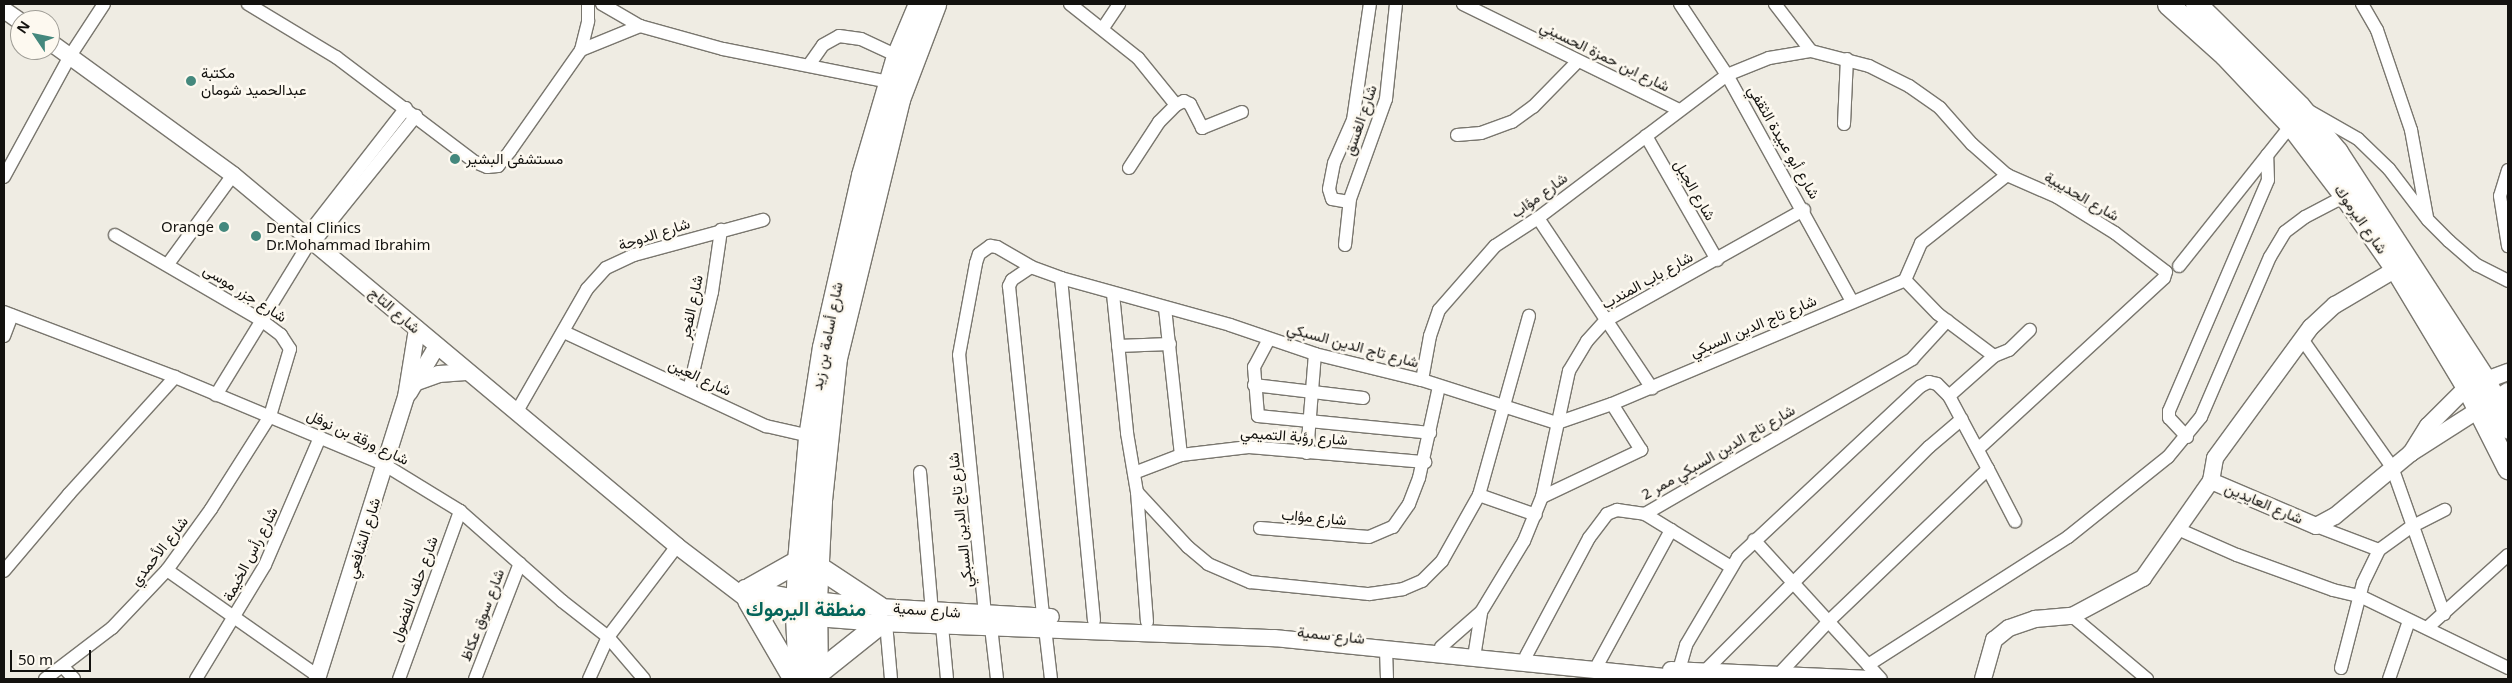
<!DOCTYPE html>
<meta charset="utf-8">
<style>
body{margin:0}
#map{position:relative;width:2512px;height:683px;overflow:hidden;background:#efece3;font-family:"Noto Sans",Vazirmatn,sans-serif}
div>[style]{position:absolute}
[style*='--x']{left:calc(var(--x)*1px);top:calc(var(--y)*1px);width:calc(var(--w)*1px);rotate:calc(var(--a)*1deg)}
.roads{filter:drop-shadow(1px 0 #79766e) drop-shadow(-1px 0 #79766e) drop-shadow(0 1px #79766e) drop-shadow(0 -1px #79766e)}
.minor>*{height:12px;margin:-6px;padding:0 6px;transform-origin:6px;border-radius:6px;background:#fff}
.tertiary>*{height:16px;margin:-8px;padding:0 8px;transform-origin:8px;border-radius:8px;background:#fff}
.trunk>*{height:21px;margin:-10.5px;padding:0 10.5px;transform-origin:10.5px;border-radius:10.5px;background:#fff}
.dots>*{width:14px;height:14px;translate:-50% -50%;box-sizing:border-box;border:2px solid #fdf9f0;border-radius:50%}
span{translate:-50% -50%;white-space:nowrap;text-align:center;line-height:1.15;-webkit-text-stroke:5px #fdf9f0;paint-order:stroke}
.street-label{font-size:15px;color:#13120f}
.poi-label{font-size:15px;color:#13120f}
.left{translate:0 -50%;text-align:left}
.right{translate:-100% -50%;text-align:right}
.district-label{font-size:20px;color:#05655a;font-weight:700}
.frame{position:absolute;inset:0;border:5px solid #13120f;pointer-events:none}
.north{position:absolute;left:10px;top:10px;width:50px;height:50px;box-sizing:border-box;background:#fdf9f0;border:1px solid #9f9d96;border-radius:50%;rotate:304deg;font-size:14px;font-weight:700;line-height:20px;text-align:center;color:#13120f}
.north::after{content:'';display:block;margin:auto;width:18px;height:22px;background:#44887d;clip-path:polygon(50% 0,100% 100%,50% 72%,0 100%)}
.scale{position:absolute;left:10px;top:650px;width:81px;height:22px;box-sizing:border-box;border:2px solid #13120f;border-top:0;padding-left:6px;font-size:15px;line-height:18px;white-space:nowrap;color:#13120f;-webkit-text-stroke:4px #fdf9f0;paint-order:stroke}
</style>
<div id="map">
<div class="roads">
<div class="minor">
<div style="--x:248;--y:4;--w:103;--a:31.1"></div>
<div style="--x:336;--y:57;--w:174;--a:37.1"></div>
<div style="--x:475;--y:162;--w:13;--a:23"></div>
<div style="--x:487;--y:167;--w:11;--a:-5"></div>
<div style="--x:498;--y:166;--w:19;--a:-51"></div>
<div style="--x:510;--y:151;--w:123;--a:-54.9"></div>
<div style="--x:581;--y:50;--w:64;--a:-22.1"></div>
<div style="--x:640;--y:26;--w:86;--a:15.5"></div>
<div style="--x:723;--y:49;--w:170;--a:11.2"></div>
<div style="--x:602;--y:4;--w:44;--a:30.1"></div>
<div style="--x:1070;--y:4;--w:87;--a:38.5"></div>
<div style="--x:1138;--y:58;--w:60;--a:51"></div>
<div style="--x:1463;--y:4;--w:241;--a:26.1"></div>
<div style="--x:1680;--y:4;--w:85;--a:56.5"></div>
<div style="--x:1727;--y:75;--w:258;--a:61.1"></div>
<div style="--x:1775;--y:4;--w:59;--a:52.5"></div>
<div style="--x:2362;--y:4;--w:30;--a:60"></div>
<div style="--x:2377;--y:30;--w:106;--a:71.2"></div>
<div style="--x:2411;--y:130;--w:88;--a:79.6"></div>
<div style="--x:1103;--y:28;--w:29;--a:-56"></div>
<div style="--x:581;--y:50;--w:30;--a:-76"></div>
<div style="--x:588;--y:21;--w:17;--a:-90"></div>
<div style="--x:809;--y:65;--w:24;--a:-55"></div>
<div style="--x:823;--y:45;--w:18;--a:-29"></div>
<div style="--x:839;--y:36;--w:22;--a:8"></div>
<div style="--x:861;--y:39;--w:40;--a:25"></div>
<div style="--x:2309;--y:111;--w:56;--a:29.7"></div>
<div style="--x:2358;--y:139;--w:43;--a:44.1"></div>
<div style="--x:2389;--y:169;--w:64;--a:52.6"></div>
<div style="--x:2428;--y:220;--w:30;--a:45"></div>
<div style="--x:2449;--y:241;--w:37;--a:41"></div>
<div style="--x:2477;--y:265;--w:35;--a:27"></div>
<div style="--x:1844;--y:124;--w:65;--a:-87.4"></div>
<div style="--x:1457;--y:135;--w:24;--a:-5"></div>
<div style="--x:1481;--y:133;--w:33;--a:-20"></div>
<div style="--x:1512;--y:122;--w:26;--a:-36"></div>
<div style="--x:1533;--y:107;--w:64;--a:-45.6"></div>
<div style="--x:1646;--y:136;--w:143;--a:60.2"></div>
<div style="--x:1129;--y:168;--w:55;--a:-56.9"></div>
<div style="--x:1159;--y:122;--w:24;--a:-45"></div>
<div style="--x:1176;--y:105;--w:9;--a:-27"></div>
<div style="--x:1184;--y:101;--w:7;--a:27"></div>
<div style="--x:1190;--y:104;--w:27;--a:63"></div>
<div style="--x:1202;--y:128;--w:43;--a:-21.8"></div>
<div style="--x:2508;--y:170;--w:27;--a:107"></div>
<div style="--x:2500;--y:196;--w:51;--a:80.9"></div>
<div style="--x:4;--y:177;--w:138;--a:-61.4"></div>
<div style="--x:70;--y:56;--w:62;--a:-56.8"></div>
<div style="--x:1349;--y:202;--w:17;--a:-170"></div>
<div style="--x:1332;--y:199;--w:10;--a:-107"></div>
<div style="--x:1329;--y:189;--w:26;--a:-79"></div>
<div style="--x:1334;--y:163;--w:47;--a:-66.2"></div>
<div style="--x:1353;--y:120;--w:117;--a:-81.7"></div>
<div style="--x:1538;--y:218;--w:205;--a:56.2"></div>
<div style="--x:308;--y:245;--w:10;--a:-96"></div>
<div style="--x:307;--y:235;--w:161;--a:-52.1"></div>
<div style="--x:308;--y:245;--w:8;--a:-30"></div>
<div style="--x:315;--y:241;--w:161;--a:-51.1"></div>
<div style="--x:1345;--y:245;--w:46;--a:-83.8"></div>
<div style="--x:1350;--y:199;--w:106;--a:-70.2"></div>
<div style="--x:1386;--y:99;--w:96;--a:-84"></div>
<div style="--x:168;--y:264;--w:110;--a:-53.9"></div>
<div style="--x:2179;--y:266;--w:180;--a:-51.5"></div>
<div style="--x:1031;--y:267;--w:23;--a:146"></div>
<div style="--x:1012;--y:280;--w:7;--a:117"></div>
<div style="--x:1009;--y:286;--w:333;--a:84.1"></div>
<div style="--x:1061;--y:278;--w:344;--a:84.5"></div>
<div style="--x:1905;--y:280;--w:47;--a:45.9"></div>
<div style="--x:1938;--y:314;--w:70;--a:36.9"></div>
<div style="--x:1994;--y:356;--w:16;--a:-22"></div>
<div style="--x:2009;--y:350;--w:29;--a:-44"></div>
<div style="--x:1905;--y:280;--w:40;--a:-66.6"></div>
<div style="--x:1921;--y:243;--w:110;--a:-38.3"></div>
<div style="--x:1113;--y:294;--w:140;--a:84.2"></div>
<div style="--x:1127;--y:433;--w:60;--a:80.4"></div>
<div style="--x:1137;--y:492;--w:130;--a:85.6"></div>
<div style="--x:1165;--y:308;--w:148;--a:83.8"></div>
<div style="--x:4;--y:312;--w:183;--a:20.8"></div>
<div style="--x:175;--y:377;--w:228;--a:22.7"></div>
<div style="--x:385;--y:465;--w:88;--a:31.5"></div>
<div style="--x:460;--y:511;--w:136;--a:41.4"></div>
<div style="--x:562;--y:601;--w:58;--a:38"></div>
<div style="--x:608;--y:637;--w:55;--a:49.4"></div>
<div style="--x:564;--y:332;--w:223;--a:25"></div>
<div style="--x:766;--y:426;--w:49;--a:12.9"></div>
<div style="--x:4;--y:336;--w:22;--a:-69"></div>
<div style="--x:1269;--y:339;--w:32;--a:118"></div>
<div style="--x:1254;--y:367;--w:49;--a:85.3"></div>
<div style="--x:1258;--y:416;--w:173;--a:5.6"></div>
<div style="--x:2302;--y:339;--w:156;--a:54.9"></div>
<div style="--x:2392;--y:467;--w:156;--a:70.5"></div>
<div style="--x:1118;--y:346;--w:52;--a:-2.2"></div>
<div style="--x:1422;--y:380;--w:45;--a:-79.7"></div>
<div style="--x:1430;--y:336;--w:28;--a:-71"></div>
<div style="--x:1439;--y:310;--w:85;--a:-48.8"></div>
<div style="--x:1495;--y:246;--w:51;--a:-33.1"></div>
<div style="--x:1538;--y:218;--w:237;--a:-37.1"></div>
<div style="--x:1727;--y:75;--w:45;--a:-22"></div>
<div style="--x:1769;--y:58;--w:43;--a:-9.5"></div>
<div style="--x:1811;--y:51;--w:60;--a:14.5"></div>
<div style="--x:1869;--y:66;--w:45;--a:26.6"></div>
<div style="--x:1909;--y:86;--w:38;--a:35"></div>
<div style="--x:1940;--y:108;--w:48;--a:48.4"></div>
<div style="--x:1972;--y:144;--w:47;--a:41.5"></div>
<div style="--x:2007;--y:175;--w:55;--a:23.7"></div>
<div style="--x:2057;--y:197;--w:68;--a:31.8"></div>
<div style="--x:2115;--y:233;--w:64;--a:37.4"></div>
<div style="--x:2166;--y:272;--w:6;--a:108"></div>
<div style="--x:2164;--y:278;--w:253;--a:137.4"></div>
<div style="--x:1254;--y:385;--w:110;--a:6.8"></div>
<div style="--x:689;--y:390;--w:101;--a:-76.8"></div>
<div style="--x:712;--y:292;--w:63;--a:-81.7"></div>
<div style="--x:216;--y:395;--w:176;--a:-58.5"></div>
<div style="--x:1949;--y:396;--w:60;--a:-41.6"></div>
<div style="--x:516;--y:413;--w:143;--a:-60.2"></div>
<div style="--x:587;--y:289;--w:28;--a:-48"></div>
<div style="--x:606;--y:268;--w:31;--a:-25"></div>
<div style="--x:634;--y:255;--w:134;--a:-15.2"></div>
<div style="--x:2187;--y:437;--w:26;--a:-133"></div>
<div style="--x:2169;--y:418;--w:7;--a:-90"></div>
<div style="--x:2169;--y:411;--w:251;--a:-66.8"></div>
<div style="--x:2268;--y:180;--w:25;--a:-92"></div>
<div style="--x:1307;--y:453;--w:99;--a:-85.4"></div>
<div style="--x:1988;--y:469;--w:59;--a:62.6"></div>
<div style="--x:920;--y:472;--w:140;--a:85.1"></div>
<div style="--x:1134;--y:473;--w:50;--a:-21"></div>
<div style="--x:1181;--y:455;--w:68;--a:-6.7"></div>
<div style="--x:1249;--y:447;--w:177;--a:4.9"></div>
<div style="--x:1137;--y:492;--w:75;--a:47.2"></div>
<div style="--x:1188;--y:547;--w:26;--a:40"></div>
<div style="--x:1208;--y:564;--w:46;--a:23.2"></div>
<div style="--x:1250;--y:582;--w:120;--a:5.8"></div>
<div style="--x:1369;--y:594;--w:34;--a:-8"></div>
<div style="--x:1403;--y:589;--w:21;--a:-23"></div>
<div style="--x:1422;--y:581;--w:28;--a:-45"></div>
<div style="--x:1442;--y:561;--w:76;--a:-60.7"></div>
<div style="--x:1479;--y:495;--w:186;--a:-74.4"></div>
<div style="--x:1479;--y:495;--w:60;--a:19.3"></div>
<div style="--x:1542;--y:497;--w:110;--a:-25.4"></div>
<div style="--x:1641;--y:450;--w:54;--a:-122.2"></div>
<div style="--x:1645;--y:514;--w:101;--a:31.6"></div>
<div style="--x:2316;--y:526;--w:67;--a:20.9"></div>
<div style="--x:2379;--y:550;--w:39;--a:-36"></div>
<div style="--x:2411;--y:527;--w:38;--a:-27"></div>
<div style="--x:1260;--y:528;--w:109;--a:4.7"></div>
<div style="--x:1369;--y:537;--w:26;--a:-23"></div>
<div style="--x:1393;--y:527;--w:28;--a:-55"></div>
<div style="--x:1409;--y:504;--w:28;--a:-69"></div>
<div style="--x:1419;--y:478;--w:94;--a:-77.7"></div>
<div style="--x:2180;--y:530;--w:62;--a:23.7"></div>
<div style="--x:2237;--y:555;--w:102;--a:20"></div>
<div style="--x:2333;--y:590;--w:28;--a:13"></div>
<div style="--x:2360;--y:596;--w:165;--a:25.9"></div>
<div style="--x:1754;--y:540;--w:188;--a:47.6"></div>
<div style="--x:167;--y:570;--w:184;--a:35.1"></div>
<div style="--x:4;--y:571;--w:101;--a:-49.8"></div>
<div style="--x:69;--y:494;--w:158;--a:-47.8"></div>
<div style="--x:985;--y:614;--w:260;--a:-95.7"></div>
<div style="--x:959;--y:355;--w:94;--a:-79.5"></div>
<div style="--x:976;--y:263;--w:9;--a:-72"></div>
<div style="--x:979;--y:254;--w:14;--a:-36"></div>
<div style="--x:990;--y:246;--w:7;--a:8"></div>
<div style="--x:997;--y:247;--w:39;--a:30"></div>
<div style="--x:1031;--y:267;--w:32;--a:20"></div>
<div style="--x:1061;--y:278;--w:175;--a:15.5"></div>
<div style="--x:1230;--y:325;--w:90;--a:18.8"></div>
<div style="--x:1315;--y:354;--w:110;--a:13.7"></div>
<div style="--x:1422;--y:380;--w:142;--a:17.7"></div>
<div style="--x:1557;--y:423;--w:58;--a:-19.1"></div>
<div style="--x:1612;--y:404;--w:318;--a:-22.9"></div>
<div style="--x:2072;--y:616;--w:98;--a:40"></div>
<div style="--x:886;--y:623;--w:56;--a:84.9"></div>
<div style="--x:942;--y:626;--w:53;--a:84.6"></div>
<div style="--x:991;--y:627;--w:52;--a:83.4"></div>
<div style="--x:1045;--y:628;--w:51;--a:83.3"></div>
<div style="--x:2427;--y:628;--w:109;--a:-42"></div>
<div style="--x:1441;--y:647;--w:53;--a:-41.2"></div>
<div style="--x:1481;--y:612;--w:83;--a:-58.8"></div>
<div style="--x:1524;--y:541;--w:48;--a:-67.8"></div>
<div style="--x:1542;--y:497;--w:129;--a:-77.9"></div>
<div style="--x:1569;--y:371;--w:35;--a:-59"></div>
<div style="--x:1587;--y:341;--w:27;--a:-48"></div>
<div style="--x:1605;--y:321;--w:228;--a:-29.2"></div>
<div style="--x:1386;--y:650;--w:29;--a:88"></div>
<div style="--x:1475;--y:651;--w:39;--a:-81"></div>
<div style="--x:1526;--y:656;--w:134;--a:-61.9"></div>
<div style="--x:1589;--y:538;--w:30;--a:-53"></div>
<div style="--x:1607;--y:514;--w:11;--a:-22"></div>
<div style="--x:1617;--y:510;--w:28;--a:8"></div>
<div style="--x:1645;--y:514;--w:309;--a:-30.1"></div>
<div style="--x:1912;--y:359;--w:52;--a:-47.4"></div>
<div style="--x:1598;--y:664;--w:153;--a:-61.4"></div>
<div style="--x:1868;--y:665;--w:237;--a:-32.6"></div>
<div style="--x:2068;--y:537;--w:128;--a:-38.7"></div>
<div style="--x:2168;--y:457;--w:52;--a:-50.5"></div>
<div style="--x:2201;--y:417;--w:174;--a:-66.7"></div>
<div style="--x:2270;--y:257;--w:29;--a:-59"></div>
<div style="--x:2285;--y:232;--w:25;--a:-37"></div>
<div style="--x:2305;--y:217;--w:45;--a:-27.7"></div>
<div style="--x:63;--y:667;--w:16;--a:47"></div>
<div style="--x:2341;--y:668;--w:88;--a:-75.5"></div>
<div style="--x:2363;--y:583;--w:37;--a:-64"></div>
<div style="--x:1679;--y:670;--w:26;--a:-74"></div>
<div style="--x:1686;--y:645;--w:102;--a:-59.4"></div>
<div style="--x:1738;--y:557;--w:250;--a:-43.1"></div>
<div style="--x:1921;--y:386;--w:9;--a:-27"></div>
<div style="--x:1929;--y:382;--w:8;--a:14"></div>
<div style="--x:1937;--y:384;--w:17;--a:45"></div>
<div style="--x:1949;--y:396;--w:83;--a:61.9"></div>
<div style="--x:1988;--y:469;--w:220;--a:136.3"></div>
<div style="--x:1829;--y:621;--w:73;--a:133.3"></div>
<div style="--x:1705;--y:671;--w:317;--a:-45"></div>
<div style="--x:1929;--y:447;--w:43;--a:-40.3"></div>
<div style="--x:45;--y:679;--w:84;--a:-37.3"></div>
<div style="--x:112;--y:628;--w:80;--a:-46.5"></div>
<div style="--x:167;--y:570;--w:75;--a:-54.2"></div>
<div style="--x:211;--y:509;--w:110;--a:-57.6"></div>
<div style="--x:270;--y:416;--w:70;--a:-73.4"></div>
<div style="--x:290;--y:349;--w:17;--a:-123"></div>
<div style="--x:281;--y:335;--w:25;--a:-143"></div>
<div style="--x:261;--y:320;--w:169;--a:-149.8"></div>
<div style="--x:196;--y:679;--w:133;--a:-58.8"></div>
<div style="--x:265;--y:565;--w:139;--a:-66.7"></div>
<div style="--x:399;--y:679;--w:179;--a:-70"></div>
<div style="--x:475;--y:679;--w:124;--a:-68.8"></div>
<div style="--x:589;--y:679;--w:46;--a:-65.7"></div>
<div style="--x:608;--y:637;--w:114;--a:-52.8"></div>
<div style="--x:2389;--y:679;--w:61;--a:-71"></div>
</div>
<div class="tertiary">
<div style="--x:4;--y:10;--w:19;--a:35"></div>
<div style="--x:50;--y:42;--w:226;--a:36"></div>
<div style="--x:233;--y:175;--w:579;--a:39.88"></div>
<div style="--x:677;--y:546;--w:89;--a:37.3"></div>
<div style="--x:748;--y:600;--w:70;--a:14.8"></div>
<div style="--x:816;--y:618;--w:64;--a:4.5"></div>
<div style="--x:880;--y:623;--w:394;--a:2.2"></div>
<div style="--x:1274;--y:638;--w:413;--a:5.7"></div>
<div style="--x:417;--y:382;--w:23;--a:-20"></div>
<div style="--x:439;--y:374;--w:27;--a:-4"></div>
<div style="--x:409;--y:393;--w:55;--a:-59.2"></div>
<div style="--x:2411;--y:453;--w:32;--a:-58"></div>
<div style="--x:2428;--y:426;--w:55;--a:-45"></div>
<div style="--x:2467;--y:387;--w:44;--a:-20.1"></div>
<div style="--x:2211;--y:481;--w:114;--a:23.2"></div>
<div style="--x:2316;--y:526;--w:21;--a:-28"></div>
<div style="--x:2335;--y:516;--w:99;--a:-39.7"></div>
<div style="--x:2411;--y:453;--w:115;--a:-32.6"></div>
<div style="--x:745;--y:588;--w:52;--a:11.1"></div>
<div style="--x:796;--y:598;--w:83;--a:6.2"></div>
<div style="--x:879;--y:607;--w:172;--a:3.3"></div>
<div style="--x:1671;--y:670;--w:195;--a:2.6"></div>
<div style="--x:317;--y:679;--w:296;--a:-72.5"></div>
<div style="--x:406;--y:397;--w:69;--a:-80.8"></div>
<div style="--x:1983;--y:679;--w:41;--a:-74.2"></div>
<div style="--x:1994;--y:640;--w:19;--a:-39"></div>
<div style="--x:2009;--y:628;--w:28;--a:-19"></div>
<div style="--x:2035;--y:619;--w:37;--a:-5"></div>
<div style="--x:2072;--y:616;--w:81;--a:-28.2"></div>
<div style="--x:2143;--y:578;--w:118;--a:-55"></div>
<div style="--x:2211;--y:481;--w:23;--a:-80"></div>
<div style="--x:2215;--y:458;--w:162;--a:-53.8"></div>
<div style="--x:2311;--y:327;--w:33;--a:-43"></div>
<div style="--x:2335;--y:305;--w:71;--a:-30.5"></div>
</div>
<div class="trunk">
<div style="--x:2168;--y:4;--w:76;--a:41.8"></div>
<div style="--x:2225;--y:55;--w:96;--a:46.7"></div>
<div style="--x:2291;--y:125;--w:89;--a:52.7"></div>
<div style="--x:2345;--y:196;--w:89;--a:55.1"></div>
<div style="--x:2396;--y:269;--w:138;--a:59"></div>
<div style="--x:2467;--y:387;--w:91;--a:63.2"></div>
<div style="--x:2196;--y:4;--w:145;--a:44.7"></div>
<div style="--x:2299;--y:106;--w:60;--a:50.4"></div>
<div style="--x:2337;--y:152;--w:270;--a:57"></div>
<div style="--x:2484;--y:378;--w:55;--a:64.4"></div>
<div style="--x:817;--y:566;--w:74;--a:33.5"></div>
<div style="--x:750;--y:588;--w:55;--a:-29.4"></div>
<div style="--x:748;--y:600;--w:91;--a:59.8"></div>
<div style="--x:816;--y:674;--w:82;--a:-38.6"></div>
<div style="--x:799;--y:679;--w:64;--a:-92.7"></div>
<div style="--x:796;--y:615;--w:54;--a:-87.9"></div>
<div style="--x:798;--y:561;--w:124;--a:-84.9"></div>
<div style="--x:809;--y:437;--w:91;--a:-81.2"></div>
<div style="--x:823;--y:347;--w:176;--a:-77.2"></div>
<div style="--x:862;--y:175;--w:124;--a:-73.6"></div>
<div style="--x:897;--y:56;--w:56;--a:-67.1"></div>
<div style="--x:817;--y:679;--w:79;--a:-90.7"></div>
<div style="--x:816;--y:600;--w:100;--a:-87.1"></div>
<div style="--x:821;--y:500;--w:143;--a:-84"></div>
<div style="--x:836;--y:358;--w:267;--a:-76.3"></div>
<div style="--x:899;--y:99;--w:102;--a:-69.2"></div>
</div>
</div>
<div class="dots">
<div style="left:191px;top:81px;background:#44887d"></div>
<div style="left:455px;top:159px;background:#44887d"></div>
<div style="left:224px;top:227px;background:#44887d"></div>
<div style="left:256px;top:236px;background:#44887d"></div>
</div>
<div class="street-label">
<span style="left:1605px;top:56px;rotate:26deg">شارع ابن حمزة الحسيني</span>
<span style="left:1360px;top:120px;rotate:-71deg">شارع الغسق</span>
<span style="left:1784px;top:142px;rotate:60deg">شارع أبو عبيدة الثقفي</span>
<span style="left:1695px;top:190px;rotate:60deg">شارع الجبل</span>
<span style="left:1539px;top:195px;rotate:-36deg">شارع مؤاب</span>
<span style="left:2082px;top:196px;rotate:30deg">شارع الحديبية</span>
<span style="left:2361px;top:219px;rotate:55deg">شارع اليرموك</span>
<span style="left:654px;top:234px;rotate:-18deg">شارع الدوحة</span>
<span style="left:1647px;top:280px;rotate:-29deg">شارع باب المندب</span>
<span style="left:245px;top:293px;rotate:32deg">شارع جزر موسى</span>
<span style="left:691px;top:307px;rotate:-78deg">شارع الفجر</span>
<span style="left:395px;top:310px;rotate:41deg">شارع التاج</span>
<span style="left:1753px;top:326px;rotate:-23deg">شارع تاج الدين السبكي</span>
<span style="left:827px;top:336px;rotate:-79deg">شارع أسامة بن زيد</span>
<span style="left:1353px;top:345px;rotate:15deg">شارع تاج الدين السبكي</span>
<span style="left:700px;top:377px;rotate:25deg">شارع العين</span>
<span style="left:1294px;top:436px;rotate:4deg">شارع رؤبة التميمي</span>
<span style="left:358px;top:437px;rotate:25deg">شارع ورقة بن نوفل</span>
<span style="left:1718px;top:452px;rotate:-30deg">شارع تاج الدين السبكي ممر 2</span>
<span style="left:2264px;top:503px;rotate:23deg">شارع العايدين</span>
<span style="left:1314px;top:517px;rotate:5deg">شارع مؤاب</span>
<span style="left:960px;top:520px;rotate:-96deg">شارع تاج الدين السبكي</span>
<span style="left:363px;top:538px;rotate:-73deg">شارع الشافعي</span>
<span style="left:159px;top:551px;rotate:-52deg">شارع الأحمدي</span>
<span style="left:250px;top:554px;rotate:-63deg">شارع رأس الخيمة</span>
<span style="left:414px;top:589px;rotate:-70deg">شارع حلف الفضول</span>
<span style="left:927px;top:610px;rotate:4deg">شارع سمية</span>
<span style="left:482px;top:615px;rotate:-69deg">شارع سوق عكاظ</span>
<span style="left:1331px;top:635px;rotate:6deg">شارع سمية</span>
</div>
<div class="poi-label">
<span class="left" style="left:201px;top:81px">مكتبة<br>عبدالحميد شومان</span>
<span class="left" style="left:466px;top:159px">مستشفى البشير</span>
<span class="right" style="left:214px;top:227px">Orange</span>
<span class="left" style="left:266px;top:236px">Dental Clinics<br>Dr.Mohammad Ibrahim</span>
</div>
<div class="district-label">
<span style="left:806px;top:608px">منطقة اليرموك</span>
</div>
<div class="frame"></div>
<div class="north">N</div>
<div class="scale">50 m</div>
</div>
